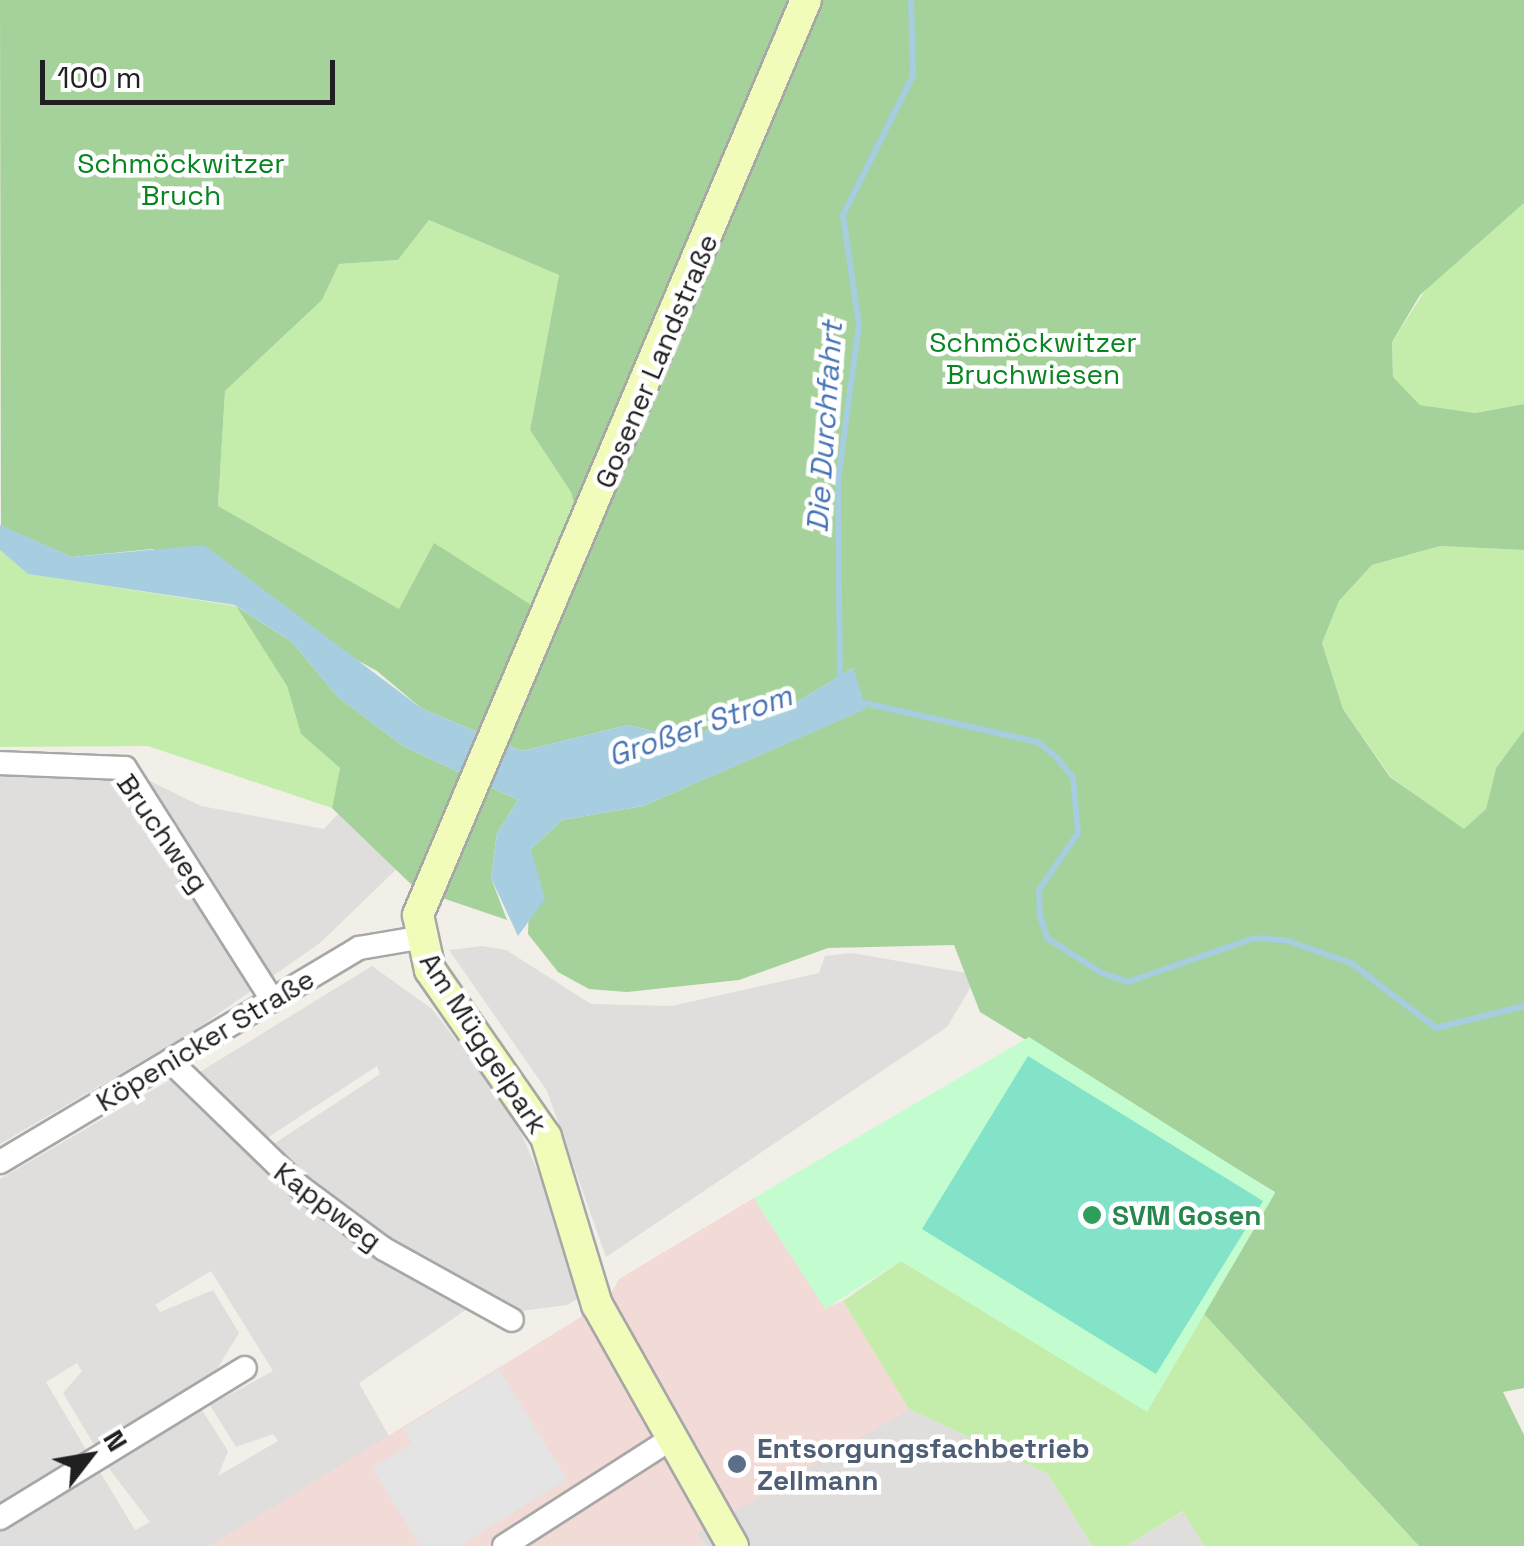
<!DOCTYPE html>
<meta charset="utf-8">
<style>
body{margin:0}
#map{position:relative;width:1524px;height:1546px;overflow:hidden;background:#f1efe7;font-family:"Space Grotesk",sans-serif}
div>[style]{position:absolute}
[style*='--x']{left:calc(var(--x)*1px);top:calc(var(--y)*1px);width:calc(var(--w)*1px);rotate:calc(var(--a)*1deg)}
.residential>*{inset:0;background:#dfdedd}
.commercial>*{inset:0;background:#f2dad6}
.grass>*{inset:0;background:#c4edab}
.forest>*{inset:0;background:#a5d29a}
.park>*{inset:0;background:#c3fcce}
.pitch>*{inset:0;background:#82e3c8}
.parking>*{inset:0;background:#e4e4e4}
.water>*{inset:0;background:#a6cde0}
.stream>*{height:6px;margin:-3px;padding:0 3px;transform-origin:3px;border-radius:3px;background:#a6cde0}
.roads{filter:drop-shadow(2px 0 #a7a7a7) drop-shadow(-2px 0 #a7a7a7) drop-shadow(0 2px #a7a7a7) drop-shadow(0 -2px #a7a7a7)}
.minor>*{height:22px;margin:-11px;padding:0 11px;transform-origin:11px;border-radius:11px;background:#fff}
.secondary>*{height:30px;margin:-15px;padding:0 15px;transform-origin:15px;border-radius:15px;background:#f2fcba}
.dots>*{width:28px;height:28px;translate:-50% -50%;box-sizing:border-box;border:5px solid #fff;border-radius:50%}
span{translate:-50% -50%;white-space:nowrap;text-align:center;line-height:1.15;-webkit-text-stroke:9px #fff;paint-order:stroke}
.park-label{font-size:28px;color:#088520}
.street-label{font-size:28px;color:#202020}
.leisure-label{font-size:28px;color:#27864d;font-weight:700}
.left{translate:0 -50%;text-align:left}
.service-label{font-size:28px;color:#4e5e75;font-weight:700}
.water-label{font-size:30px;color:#4873b5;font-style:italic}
.north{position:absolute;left:40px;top:1406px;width:100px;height:100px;-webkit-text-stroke:8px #fff;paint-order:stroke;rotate:59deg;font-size:28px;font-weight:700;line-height:40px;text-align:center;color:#202020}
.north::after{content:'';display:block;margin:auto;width:35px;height:45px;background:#202020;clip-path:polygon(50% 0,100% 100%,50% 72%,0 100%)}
.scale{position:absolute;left:40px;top:60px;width:295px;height:45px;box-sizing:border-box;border:5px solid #202020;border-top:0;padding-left:12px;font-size:30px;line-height:35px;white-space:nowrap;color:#202020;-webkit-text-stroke:8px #fff;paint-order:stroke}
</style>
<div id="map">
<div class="residential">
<div style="clip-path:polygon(117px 765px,201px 806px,324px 829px,347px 804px,407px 859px,320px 943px,195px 1030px,0 1144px,0 767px)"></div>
<div style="clip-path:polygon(482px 946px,506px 950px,591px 1004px,672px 1006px,819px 973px,825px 956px,852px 953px,978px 975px,947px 1027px,606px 1257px,547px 1091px,449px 950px)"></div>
<div style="clip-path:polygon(372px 966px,432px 1009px,513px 1114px,561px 1226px,577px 1299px,567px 1305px,521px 1311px,427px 1268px,263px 1151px,380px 1074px,377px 1066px,261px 1142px,190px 1078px)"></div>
<div style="clip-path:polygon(173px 1078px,260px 1164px,366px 1247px,473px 1305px,359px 1383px,390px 1438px,210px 1546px,0 1546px,0 1530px,99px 1470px,135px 1530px,150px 1522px,107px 1466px,202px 1410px,228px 1451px,218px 1476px,278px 1441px,273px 1434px,236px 1447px,210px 1405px,273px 1371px,211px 1271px,155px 1305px,160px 1312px,213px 1290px,239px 1333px,209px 1382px,96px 1448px,63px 1393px,82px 1371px,77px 1363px,46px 1382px,88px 1453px,0 1506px,0 1179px)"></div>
<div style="clip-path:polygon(909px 1409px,1048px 1474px,1092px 1546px,705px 1546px,697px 1533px)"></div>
<div style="clip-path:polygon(1184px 1511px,1204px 1546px,1126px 1546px)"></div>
</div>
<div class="commercial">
<div style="clip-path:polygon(754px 1198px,825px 1308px,843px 1301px,909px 1409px,698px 1533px,704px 1546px,210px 1546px,607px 1301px,619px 1279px)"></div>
</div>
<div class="grass">
<div style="clip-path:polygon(1524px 203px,1524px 404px,1475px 413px,1420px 405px,1393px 377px,1392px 342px,1426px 289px)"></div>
<div style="clip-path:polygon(429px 220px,559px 275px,530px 430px,571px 492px,587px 553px,558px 622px,400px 610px,218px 506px,225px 391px,322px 300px,339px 264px,398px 260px)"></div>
<div style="clip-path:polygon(1440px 546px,1524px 550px,1524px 730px,1496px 768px,1486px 809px,1464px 830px,1391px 777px,1343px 709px,1322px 643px,1339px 601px,1372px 565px)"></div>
<div style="clip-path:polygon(0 550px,29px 574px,236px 606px,287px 686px,301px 734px,340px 768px,332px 808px,148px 746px,0 747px)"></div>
<div style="clip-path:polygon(901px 1261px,1147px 1411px,1204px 1314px,1419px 1546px,1204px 1546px,1183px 1511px,1126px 1546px,1092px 1546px,1048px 1474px,909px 1409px,843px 1301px)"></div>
</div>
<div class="forest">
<div style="clip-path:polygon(evenodd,0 0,1524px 0,1524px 203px,1420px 295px,1392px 342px,1393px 377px,1420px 405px,1475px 413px,1524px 404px,1524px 550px,1440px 546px,1372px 565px,1339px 601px,1322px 643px,1343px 709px,1390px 777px,1464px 829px,1486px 809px,1496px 768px,1524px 730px,1524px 1388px,1503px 1392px,1524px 1435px,1524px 1546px,1419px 1546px,1204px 1314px,1275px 1192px,980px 1012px,954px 945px,828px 948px,739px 980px,627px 992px,589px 989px,558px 972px,528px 934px,531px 849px,562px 820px,643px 806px,865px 709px,853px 668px,800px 700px,683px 738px,628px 725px,522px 751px,421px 708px,377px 671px,153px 549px,72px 557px,1px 526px,0 0,429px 220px,559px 275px,530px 430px,571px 492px,587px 553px,558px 622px,434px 543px,399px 609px,218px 506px,225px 391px,322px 300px,339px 264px,398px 260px,429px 220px)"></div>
<div style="clip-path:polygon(236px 606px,292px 642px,337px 696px,403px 746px,518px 800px,497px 833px,491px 878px,507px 920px,416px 889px,332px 808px,340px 768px,301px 734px,287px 686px)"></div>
</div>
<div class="park">
<div style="clip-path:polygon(1029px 1037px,1275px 1193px,1147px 1412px,901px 1261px,825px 1309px,754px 1198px)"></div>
</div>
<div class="pitch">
<div style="clip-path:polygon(1028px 1056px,1263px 1201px,1156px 1374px,922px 1229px)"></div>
</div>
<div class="parking">
<div style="clip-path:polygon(499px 1369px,567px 1479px,460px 1546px,420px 1546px,372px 1468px,412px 1443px,403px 1429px)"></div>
</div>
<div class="water">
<div style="clip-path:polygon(0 525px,72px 557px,204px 545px,421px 708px,522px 751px,628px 725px,683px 738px,800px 700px,853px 668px,866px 709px,643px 806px,562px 820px,531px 849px,545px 899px,518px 936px,491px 878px,497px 833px,518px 800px,403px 746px,337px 696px,292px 642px,235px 605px,28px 574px,0 550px)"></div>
</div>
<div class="stream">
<div style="--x:840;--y:683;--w:203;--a:-90.6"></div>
<div style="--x:838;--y:480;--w:156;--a:-82.3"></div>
<div style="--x:859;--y:325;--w:111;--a:-98.3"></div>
<div style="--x:843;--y:215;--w:156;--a:-63.3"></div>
<div style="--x:913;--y:76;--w:76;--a:-91.5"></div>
<div style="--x:860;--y:702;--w:182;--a:12.7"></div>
<div style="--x:1038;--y:742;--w:23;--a:40"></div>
<div style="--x:1056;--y:757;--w:26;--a:50"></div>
<div style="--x:1073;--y:777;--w:56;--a:84.9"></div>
<div style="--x:1078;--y:833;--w:69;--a:124.4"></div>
<div style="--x:1039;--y:890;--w:26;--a:88"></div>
<div style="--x:1040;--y:916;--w:23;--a:72"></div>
<div style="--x:1047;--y:938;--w:65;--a:32.5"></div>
<div style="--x:1102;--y:973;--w:28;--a:19"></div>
<div style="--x:1128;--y:982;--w:133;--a:-19.2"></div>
<div style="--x:1254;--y:938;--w:31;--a:4"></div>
<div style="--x:1285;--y:940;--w:70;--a:19.2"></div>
<div style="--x:1351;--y:963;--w:107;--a:37.4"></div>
<div style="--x:1436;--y:1028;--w:91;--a:-14"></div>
</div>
<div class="roads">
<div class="minor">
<div style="--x:0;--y:763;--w:125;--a:2.3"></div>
<div style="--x:125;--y:768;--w:275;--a:57.6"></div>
<div style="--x:170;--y:1061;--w:181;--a:44.1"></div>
<div style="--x:300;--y:1187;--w:104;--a:36.4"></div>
<div style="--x:384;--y:1249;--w:146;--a:29"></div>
<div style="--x:0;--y:1162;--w:418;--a:-30.8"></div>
<div style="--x:359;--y:948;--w:60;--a:-9.6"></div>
<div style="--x:0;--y:1518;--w:287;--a:-31.5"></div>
<div style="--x:504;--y:1546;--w:200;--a:-32.7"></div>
</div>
<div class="secondary">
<div style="--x:733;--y:1546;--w:277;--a:-119.4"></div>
<div style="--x:597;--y:1305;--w:176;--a:-106.9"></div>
<div style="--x:546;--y:1137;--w:203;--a:-124.8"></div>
<div style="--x:430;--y:970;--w:56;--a:-102.3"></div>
<div style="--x:418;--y:915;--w:994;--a:-67.02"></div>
</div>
</div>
<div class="dots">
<div style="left:1092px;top:1215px;background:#2e9e5b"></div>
<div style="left:737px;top:1464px;background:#5c6f8a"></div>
</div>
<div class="park-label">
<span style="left:181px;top:179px">Schmöckwitzer<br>Bruch</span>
<span style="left:1033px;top:358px">Schmöckwitzer<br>Bruchwiesen</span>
</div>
<div class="street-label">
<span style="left:656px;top:361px;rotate:-67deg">Gosener Landstraße</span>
<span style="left:163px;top:833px;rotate:55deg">Bruchweg</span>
<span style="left:205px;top:1040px;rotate:-31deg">Köpenicker Straße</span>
<span style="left:484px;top:1043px;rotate:57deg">Am Müggelpark</span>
<span style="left:328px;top:1206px;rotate:37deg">Kappweg</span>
</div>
<div class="leisure-label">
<span class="left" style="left:1112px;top:1215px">SVM Gosen</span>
</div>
<div class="service-label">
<span class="left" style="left:757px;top:1464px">Entsorgungsfachbetrieb<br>Zellmann</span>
</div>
<div class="water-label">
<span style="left:825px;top:427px;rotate:-86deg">Die Durchfahrt</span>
<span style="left:700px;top:726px;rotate:-19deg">Großer Strom</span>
</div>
<div class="north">N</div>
<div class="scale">100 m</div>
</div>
